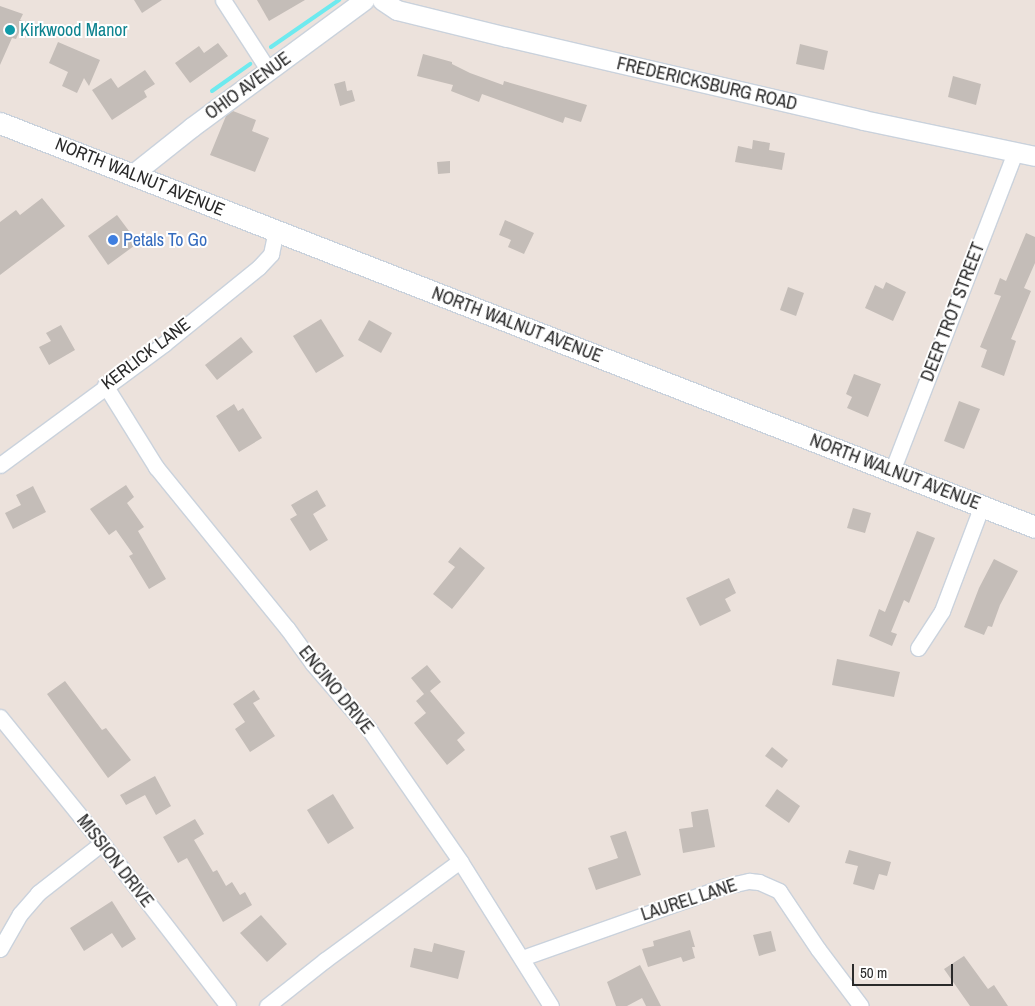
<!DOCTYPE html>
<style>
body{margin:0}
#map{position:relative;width:1035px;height:1006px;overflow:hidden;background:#ece2dc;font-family:"Archivo Narrow",sans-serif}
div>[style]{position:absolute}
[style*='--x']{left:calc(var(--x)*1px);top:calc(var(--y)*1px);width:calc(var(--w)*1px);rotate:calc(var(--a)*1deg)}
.stream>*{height:4px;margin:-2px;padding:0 2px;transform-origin:2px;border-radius:2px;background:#6eeaef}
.building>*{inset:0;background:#c4bdb8}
.roads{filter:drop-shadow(1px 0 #cad2dc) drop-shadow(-1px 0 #cad2dc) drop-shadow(0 1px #cad2dc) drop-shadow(0 -1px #cad2dc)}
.minor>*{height:15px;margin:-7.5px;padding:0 7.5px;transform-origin:7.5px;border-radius:7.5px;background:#fff}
.tertiary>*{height:19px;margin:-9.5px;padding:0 9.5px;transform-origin:9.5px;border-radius:9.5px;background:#fff}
.secondary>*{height:21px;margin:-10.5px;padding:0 10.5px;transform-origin:10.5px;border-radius:10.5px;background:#fff}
.dots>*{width:14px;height:14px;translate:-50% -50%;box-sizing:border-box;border:2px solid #fff;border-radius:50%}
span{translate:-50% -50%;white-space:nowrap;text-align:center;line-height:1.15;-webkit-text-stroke:4px #fff;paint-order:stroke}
.culture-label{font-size:18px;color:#0d838f}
.left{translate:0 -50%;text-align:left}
.street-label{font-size:18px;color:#2a2a2a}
.shop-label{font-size:18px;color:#366cbe}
.scale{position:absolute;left:852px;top:964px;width:101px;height:22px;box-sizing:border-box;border:2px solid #2a2a2a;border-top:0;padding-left:6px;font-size:15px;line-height:18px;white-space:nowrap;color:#2a2a2a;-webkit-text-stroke:4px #fff;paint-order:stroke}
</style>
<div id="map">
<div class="stream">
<div style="--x:271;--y:47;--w:83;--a:-34.7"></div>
<div style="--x:212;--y:91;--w:47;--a:-35.4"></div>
</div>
<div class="building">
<div style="clip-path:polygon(134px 0,162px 0,142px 13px)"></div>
<div style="clip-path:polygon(257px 0,305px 0,269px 21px)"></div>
<div style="clip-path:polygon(0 6px,23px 14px,20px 20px,24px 22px,16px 39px,12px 38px,0 65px)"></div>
<div style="clip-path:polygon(58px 42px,100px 60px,89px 86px,84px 78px,77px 93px,62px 86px,68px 72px,49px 63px)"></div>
<div style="clip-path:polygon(218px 43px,228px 56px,190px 83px,175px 63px,199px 46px,204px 53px)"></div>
<div style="clip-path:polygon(800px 44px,828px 51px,824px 70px,796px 64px)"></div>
<div style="clip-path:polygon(423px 54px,452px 62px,452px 64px,470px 73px,503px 85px,504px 81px,587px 105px,581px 122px,565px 117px,563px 123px,482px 94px,479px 102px,451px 91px,453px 85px,417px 76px)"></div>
<div style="clip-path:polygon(145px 70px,155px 84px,144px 91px,147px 97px,112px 120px,92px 90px,111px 78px,118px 88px)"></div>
<div style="clip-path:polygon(953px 76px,981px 84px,976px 105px,948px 97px)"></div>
<div style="clip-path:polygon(345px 81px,347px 91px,352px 90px,355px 101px,340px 106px,334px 84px)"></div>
<div style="clip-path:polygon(233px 111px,256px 120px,252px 131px,269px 138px,255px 172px,210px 155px,226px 116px)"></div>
<div style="clip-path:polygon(753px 140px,770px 143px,769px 150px,785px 153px,782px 170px,735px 162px,738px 146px,752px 149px)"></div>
<div style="clip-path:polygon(450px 161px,450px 173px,438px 174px,437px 162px)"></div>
<div style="clip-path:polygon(42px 198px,65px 226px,0 275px,0 222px,16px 210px,20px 215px)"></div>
<div style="clip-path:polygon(117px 215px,138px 243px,108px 265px,88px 236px)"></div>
<div style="clip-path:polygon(505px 220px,534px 233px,524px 254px,508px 247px,511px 240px,499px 235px)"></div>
<div style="clip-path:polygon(1026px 233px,1035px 237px,1035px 263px,1024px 288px,1031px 291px,1011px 339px,1016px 341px,1004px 376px,981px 367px,987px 350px,980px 347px,1001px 296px,994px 294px,1000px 278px,1006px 281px)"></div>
<div style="clip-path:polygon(886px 282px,906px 292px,893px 321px,865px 308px,875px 285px,883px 289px)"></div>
<div style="clip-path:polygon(788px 287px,804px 293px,796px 316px,780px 310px)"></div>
<div style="clip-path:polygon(321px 319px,344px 356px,316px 373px,293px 336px)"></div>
<div style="clip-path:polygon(369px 320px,392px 333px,381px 353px,358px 340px)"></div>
<div style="clip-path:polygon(61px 325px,75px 350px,49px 365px,39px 347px,51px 341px,46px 333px)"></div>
<div style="clip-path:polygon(241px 337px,253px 352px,217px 380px,205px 365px)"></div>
<div style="clip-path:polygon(854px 374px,881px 384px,868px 417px,847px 408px,852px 397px,846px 394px)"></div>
<div style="clip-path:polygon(959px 401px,980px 409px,964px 449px,944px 441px)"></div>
<div style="clip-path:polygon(234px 404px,238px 411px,243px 408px,262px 438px,239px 452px,216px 416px)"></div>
<div style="clip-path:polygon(126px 485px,134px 497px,127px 503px,144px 527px,138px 531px,166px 579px,149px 589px,129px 556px,133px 554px,116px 530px,109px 535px,90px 509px)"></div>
<div style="clip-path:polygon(33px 486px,46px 512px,13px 529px,5px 513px,21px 505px,16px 495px)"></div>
<div style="clip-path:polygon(317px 490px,326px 506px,313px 514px,328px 540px,310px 551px,290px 519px,297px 515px,291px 505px)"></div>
<div style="clip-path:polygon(853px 508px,871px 513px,865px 533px,847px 528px)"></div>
<div style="clip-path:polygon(917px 531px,935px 538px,909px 603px,904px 600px,891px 632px,897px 634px,892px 646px,869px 636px,879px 609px,885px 612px)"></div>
<div style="clip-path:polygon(460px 547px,485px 568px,452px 609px,433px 594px,455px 567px,448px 562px)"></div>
<div style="clip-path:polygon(994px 559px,1018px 571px,1000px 605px,992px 627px,988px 626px,984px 635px,964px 627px,979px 588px)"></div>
<div style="clip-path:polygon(729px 578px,736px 593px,725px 599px,731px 611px,700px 626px,686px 598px)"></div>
<div style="clip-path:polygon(837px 659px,900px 672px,894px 697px,832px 685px)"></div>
<div style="clip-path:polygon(427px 665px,441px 682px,430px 691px,465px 733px,457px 740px,465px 750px,447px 765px,414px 723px,426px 713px,416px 701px,424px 694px,411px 678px)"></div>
<div style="clip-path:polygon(65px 681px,102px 730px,106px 728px,131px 760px,108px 778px,47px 694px)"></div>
<div style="clip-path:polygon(254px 690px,260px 699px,253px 703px,275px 736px,250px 752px,235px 729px,245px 722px,233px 704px)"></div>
<div style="clip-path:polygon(772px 747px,788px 760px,782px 768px,765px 756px)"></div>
<div style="clip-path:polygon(155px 776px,171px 806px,156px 815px,145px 795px,126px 805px,120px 795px)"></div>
<div style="clip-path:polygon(777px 789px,800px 806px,789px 823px,765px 806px)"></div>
<div style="clip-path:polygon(333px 794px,354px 828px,328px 844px,307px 810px)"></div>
<div style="clip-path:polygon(708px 809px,715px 847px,683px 853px,679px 829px,693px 827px,691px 812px)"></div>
<div style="clip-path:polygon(195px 819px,204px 834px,194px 840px,213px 872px,217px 870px,226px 886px,232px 882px,240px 895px,245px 892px,252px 905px,223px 922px,187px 858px,178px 863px,163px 837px)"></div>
<div style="clip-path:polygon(626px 831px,641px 875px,596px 890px,588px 868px,618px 858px,610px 836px)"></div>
<div style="clip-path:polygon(849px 850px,891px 862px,887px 876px,879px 874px,874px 890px,853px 884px,858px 866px,845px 863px)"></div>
<div style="clip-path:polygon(112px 901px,136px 939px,122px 948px,112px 933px,84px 951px,70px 928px)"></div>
<div style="clip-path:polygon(261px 915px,287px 944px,267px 962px,240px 933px)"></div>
<div style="clip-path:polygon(690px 930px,695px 947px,692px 947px,695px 958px,683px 962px,681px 957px,648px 967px,642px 949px,654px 946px,653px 941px)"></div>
<div style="clip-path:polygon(771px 931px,776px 951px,759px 956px,753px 935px)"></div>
<div style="clip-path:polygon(434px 943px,465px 951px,458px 979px,410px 967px,414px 948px,432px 952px)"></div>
<div style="clip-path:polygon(964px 956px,988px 989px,994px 985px,1008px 1006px,970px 1006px,944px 969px)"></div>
<div style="clip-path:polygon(640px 965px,661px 1006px,646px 1006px,642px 998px,627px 1006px,616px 1006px,607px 982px)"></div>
</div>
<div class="roads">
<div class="minor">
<div style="--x:223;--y:0;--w:85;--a:57.1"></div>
<div style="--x:105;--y:385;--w:97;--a:58.1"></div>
<div style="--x:156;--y:467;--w:208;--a:50.9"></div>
<div style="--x:287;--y:628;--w:44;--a:54.2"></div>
<div style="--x:313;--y:664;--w:84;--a:49.3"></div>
<div style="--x:368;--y:728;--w:162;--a:55.3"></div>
<div style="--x:460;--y:861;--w:171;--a:57.9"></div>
<div style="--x:0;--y:465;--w:204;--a:-36.4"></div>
<div style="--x:164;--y:344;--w:122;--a:-39"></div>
<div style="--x:259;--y:267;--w:18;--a:-47"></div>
<div style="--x:271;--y:254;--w:24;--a:-78"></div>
<div style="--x:892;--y:471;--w:342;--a:-68.9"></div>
<div style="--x:918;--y:648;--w:44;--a:-57"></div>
<div style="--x:942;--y:611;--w:113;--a:-69.3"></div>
<div style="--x:0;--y:717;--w:162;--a:51"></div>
<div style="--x:102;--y:843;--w:206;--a:52.3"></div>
<div style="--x:0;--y:949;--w:40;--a:-60.3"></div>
<div style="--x:20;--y:914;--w:28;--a:-49"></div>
<div style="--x:38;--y:893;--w:81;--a:-38"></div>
<div style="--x:522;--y:958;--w:212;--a:-19.5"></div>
<div style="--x:722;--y:887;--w:28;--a:-13"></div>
<div style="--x:749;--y:881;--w:10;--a:6"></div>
<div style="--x:759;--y:882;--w:22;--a:24"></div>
<div style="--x:779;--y:891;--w:70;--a:56.1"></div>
<div style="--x:818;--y:949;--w:71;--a:53"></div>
<div style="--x:267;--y:1006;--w:74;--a:-38.4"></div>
<div style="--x:325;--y:960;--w:167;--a:-36.3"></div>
</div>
<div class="tertiary">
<div style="--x:382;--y:0;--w:18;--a:34"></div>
<div style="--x:397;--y:10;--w:113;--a:13.8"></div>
<div style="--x:507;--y:37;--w:366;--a:13.1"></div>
<div style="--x:863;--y:120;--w:176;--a:11.8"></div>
<div style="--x:133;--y:174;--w:75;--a:-38.5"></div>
<div style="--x:192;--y:127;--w:214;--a:-36.4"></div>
</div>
<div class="secondary">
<div style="--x:0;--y:123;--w:1111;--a:21.32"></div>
</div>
</div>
<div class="dots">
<div style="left:10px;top:30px;background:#0f9aa8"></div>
<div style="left:113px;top:240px;background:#3f7fe0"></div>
</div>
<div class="culture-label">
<span class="left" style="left:20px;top:30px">Kirkwood Manor</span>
</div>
<div class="street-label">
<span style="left:707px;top:84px;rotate:13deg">FREDERICKSBURG ROAD</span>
<span style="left:248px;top:86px;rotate:-36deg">OHIO AVENUE</span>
<span style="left:140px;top:177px;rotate:22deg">NORTH WALNUT AVENUE</span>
<span style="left:953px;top:312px;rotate:-69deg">DEER TROT STREET</span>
<span style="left:517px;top:325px;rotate:21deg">NORTH WALNUT AVENUE</span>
<span style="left:146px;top:354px;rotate:-37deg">KERLICK LANE</span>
<span style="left:895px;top:472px;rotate:21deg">NORTH WALNUT AVENUE</span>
<span style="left:336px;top:690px;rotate:51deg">ENCINO DRIVE</span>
<span style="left:115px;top:861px;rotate:52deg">MISSION DRIVE</span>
<span style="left:689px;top:900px;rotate:-18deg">LAUREL LANE</span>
</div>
<div class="shop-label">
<span class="left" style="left:123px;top:240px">Petals To Go</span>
</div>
<div class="scale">50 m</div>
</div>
